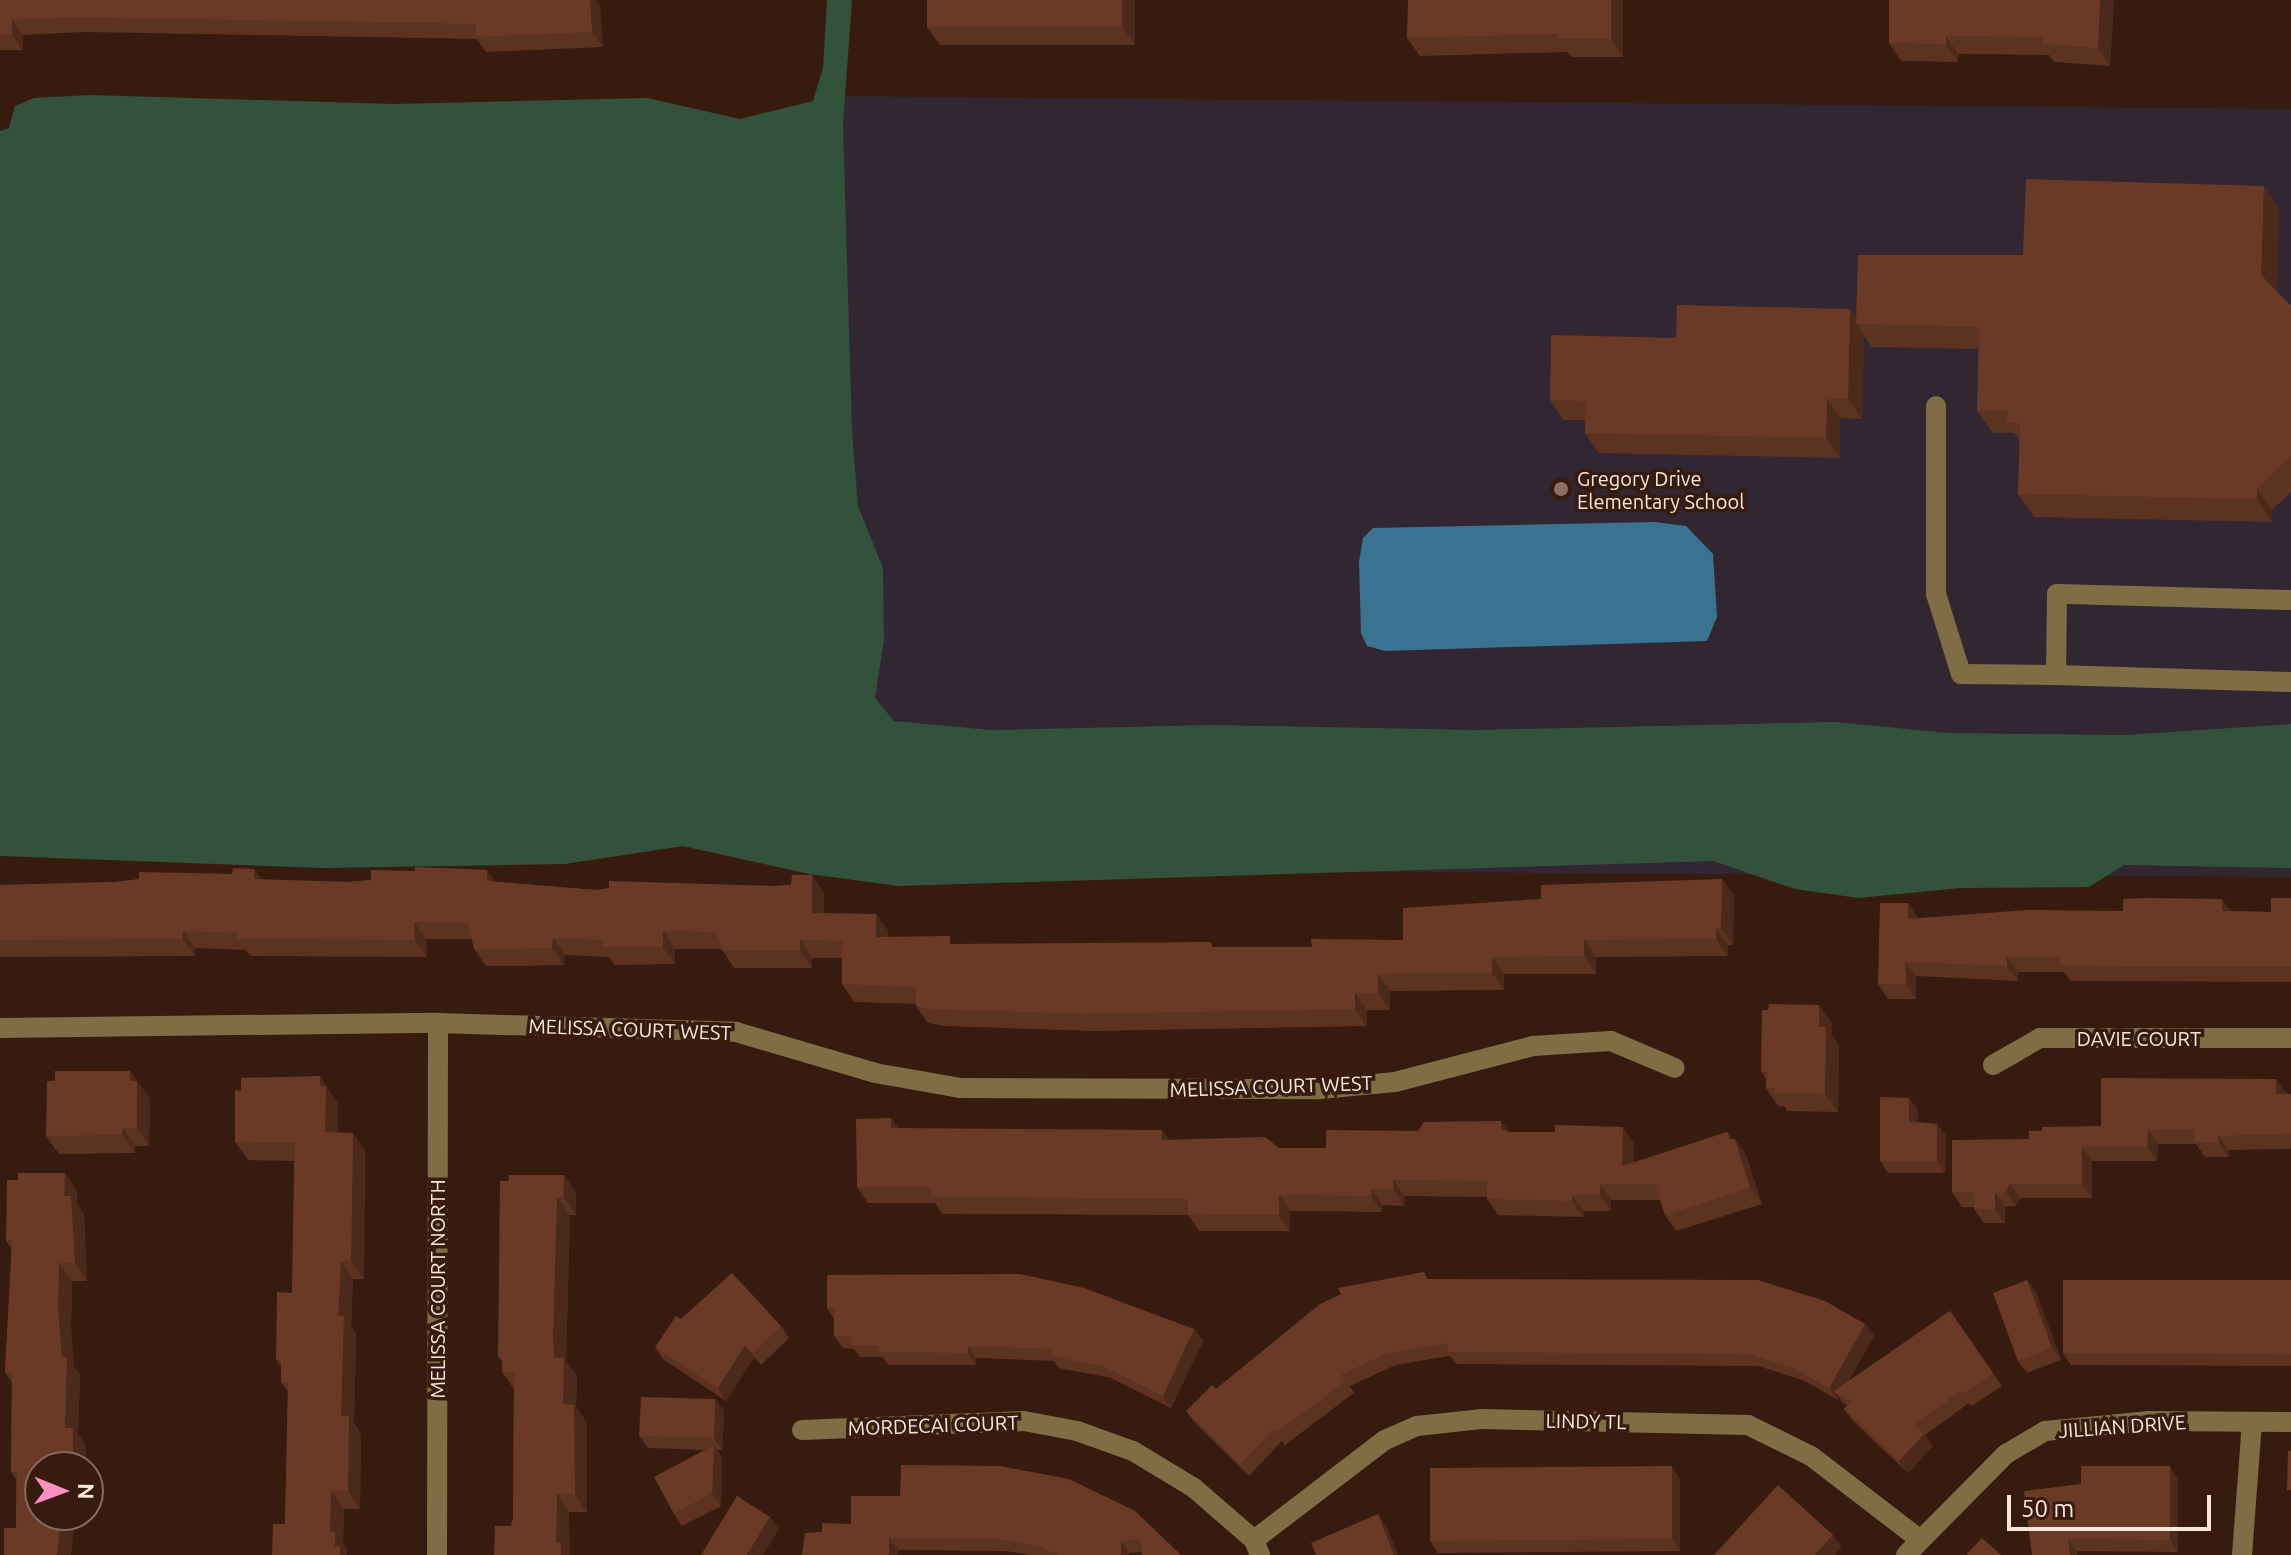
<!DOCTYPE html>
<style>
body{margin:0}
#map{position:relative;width:2291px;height:1555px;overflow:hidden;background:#381b0f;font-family:Ubuntu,sans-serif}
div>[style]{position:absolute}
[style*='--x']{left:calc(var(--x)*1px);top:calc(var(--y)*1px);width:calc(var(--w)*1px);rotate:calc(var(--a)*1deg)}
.education>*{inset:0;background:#332633}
.green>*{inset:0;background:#32523c}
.water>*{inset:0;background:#3a7392}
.minor>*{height:20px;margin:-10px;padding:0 10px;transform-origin:10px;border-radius:10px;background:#7f6e45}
.wall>*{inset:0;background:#5c3221}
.shaded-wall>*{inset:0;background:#4b291b}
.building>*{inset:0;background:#6b3a26}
.dots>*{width:22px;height:22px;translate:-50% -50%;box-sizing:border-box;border:4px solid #381b0f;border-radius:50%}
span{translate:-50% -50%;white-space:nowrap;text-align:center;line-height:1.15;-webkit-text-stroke:7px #381b0f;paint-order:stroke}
.poi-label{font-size:20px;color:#fae6dd}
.left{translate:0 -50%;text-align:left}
.street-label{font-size:20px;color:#fae6dd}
.north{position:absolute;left:24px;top:1451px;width:80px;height:80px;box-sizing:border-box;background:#381b0f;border:2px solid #866c61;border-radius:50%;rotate:91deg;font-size:22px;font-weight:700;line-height:32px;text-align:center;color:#fae6dd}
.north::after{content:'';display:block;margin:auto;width:28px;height:36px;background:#fc8fc2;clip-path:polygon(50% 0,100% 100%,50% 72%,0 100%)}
.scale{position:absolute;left:2007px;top:1495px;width:204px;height:36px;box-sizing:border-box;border:4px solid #fae6dd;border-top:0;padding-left:10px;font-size:24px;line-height:28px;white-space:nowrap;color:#fae6dd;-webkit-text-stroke:6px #381b0f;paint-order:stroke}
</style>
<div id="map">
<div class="education">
<div style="clip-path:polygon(829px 96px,2291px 109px,2291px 877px,831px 869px)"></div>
</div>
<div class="green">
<div style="clip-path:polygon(827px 0,852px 0,843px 124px,852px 432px,858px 506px,883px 568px,884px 640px,875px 698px,894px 721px,991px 730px,1212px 725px,1475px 730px,1835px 722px,1948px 733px,2125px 735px,2291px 724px,2291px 868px,2124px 865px,2089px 887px,1961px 888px,1858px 898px,1795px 889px,1713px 861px,898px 886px,809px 874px,683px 846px,565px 864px,323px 868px,0 856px,0 131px,9px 128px,15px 106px,34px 98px,90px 95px,394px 104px,647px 98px,740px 119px,813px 101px,823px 68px)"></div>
</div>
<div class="water">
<div style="clip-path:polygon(1655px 522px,1686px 526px,1713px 554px,1717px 617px,1707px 641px,1385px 651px,1367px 646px,1361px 633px,1359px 562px,1363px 538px,1373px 528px)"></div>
</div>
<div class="minor">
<div style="--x:1936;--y:406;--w:188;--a:90"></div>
<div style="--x:1936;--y:594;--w:84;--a:72.6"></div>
<div style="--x:1961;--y:674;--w:95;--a:0.6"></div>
<div style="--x:2291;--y:600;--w:234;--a:-178.5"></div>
<div style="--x:2057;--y:594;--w:81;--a:90.7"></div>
<div style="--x:2056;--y:675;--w:235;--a:1.7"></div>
<div style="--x:0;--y:1028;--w:438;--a:-0.7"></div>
<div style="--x:438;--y:1023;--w:298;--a:1.7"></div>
<div style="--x:736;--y:1032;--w:145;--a:16.4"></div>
<div style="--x:875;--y:1073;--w:86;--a:10"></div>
<div style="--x:960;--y:1088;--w:360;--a:0.2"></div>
<div style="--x:1320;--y:1089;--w:75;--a:-5.3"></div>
<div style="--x:1395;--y:1082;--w:143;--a:-14.6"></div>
<div style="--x:1533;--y:1046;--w:78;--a:-3.7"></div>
<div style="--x:1611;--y:1041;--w:69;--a:22.9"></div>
<div style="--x:1993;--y:1065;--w:54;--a:-29.9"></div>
<div style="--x:2040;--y:1038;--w:251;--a:0"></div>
<div style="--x:802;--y:1430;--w:222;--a:-2.3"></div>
<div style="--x:1024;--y:1421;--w:54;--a:10.7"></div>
<div style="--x:1077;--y:1431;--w:59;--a:19.7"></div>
<div style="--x:1133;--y:1451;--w:71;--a:31.2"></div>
<div style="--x:1194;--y:1488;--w:79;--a:40.9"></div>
<div style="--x:1254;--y:1540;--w:16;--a:68"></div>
<div style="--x:1254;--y:1540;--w:165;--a:-37.4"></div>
<div style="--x:1385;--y:1440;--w:35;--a:-24"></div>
<div style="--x:1417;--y:1426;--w:64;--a:-6.2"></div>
<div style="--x:1481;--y:1419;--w:267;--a:1.3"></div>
<div style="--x:1748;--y:1425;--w:70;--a:26.2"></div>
<div style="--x:1811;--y:1456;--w:136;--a:37.5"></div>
<div style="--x:437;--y:1555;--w:532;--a:-89.89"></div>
<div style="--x:1906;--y:1555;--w:142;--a:-45.3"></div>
<div style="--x:2006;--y:1454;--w:45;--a:-30.5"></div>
<div style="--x:2045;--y:1431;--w:103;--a:-5.5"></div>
<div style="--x:2148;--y:1421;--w:143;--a:0.4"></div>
<div style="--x:2242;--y:1555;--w:133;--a:-85.7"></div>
</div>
<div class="wall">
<div style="clip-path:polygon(0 0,600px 6px,603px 47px,486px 52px,477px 39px,84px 32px,23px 35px,23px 50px,0 50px)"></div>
<div style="clip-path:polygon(1135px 0,1135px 45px,940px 45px,927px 27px)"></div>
<div style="clip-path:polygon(1623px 0,1623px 57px,1571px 57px,1567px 52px,1420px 56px,1407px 38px)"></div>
<div style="clip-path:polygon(2114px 0,2110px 66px,2054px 62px,2049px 55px,1958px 54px,1958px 62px,1901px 61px,1889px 43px)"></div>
<div style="clip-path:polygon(2279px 208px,2277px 291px,2291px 306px,2291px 492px,2272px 510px,2272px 522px,2034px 517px,2018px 494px,2020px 441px,2014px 433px,1993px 433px,1977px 411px,1979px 349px,1872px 347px,1864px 336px,1862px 419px,1840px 418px,1840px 458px,1599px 453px,1585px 433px,1585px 420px,1563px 420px,1550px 400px,1676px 338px,1850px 309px,1856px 317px,2023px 255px)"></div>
<div style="clip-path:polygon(254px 869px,262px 880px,348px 882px,371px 880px,415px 871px,487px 870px,495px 882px,596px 890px,775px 886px,791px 885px,812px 875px,824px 893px,824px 914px,876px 914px,888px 931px,888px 937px,955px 944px,1215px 947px,1312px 947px,1403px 940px,1541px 899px,1722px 879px,1734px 896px,1733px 945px,1728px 945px,1728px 956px,1596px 957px,1596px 974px,1504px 974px,1504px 990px,1390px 991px,1390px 1010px,1367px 1010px,1367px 1026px,1094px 1031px,944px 1026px,928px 1023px,916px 1006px,916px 1004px,854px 1002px,842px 984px,842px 958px,812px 958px,812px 968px,734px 968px,722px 949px,675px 949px,675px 964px,614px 965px,609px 957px,565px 955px,564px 965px,520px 966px,486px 966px,474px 949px,472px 939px,426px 939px,427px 957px,250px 956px,246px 950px,195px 948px,195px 956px,0 957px,0 885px,116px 882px,232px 874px)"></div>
<div style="clip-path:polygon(2291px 898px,2291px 982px,2071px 981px,2064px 972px,2018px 972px,2018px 981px,1916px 976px,1916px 999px,1888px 999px,1878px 984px,1908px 903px,1918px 918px,2231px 911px,2271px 912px)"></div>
<div style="clip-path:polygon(1832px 1023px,1832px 1035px,1839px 1045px,1838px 1112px,1787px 1111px,1784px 1106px,1778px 1106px,1766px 1088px,1766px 1079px,1761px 1071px)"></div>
<div style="clip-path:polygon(130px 1071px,150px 1099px,149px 1146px,135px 1146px,135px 1153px,59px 1154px,46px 1136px,55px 1081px)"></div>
<div style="clip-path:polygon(241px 1091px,332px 1094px,332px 1096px,338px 1104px,338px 1132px,365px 1150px,364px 1279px,353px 1279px,351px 1326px,356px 1334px,354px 1423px,361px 1434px,360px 1509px,344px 1509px,343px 1544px,347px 1550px,285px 1524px,288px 1391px,281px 1382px,281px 1367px,276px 1359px,292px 1293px,294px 1161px,248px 1160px,235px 1142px)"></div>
<div style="clip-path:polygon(2286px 1093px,2291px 1094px,2291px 1149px,2228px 1150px,2229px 1157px,2205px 1157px,2196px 1144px,2158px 1144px,2157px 1161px,2092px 1161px,2092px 1198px,2020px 1198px,2016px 1206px,2005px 1207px,2005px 1223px,1984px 1223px,1974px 1209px,1974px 1207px,1962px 1207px,1952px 1192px,2042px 1131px,2101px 1126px)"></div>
<div style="clip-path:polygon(1909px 1098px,1918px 1110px,1917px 1122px,1937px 1124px,1946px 1136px,1945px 1173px,1888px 1173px,1880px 1161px)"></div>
<div style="clip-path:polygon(891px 1118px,898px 1128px,1169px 1140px,1279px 1148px,1326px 1148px,1509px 1132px,1634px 1143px,1634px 1163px,1727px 1132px,1732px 1139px,1735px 1139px,1746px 1155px,1762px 1204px,1676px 1231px,1665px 1215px,1660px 1200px,1611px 1200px,1611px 1211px,1584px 1211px,1583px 1217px,1498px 1215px,1487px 1199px,1487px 1197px,1405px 1196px,1404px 1206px,1383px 1205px,1382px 1212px,1290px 1211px,1290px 1231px,1199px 1231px,1188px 1215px,942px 1214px,935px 1203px,868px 1203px,857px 1187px)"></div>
<div style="clip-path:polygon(65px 1173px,77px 1191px,77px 1204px,84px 1214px,87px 1281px,72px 1281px,71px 1328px,74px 1366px,80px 1375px,78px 1434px,86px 1446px,86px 1467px,40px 1467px,75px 1515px,71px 1555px,4px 1555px,16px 1528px,16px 1479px,11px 1472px,12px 1383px,5px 1372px,12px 1249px,6px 1241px,18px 1180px)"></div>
<div style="clip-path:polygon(564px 1175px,576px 1193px,576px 1215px,570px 1215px,566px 1361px,577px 1376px,576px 1407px,587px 1423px,587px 1512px,569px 1512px,569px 1554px,511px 1526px,513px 1518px,514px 1389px,502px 1372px,502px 1362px,498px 1356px,509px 1181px)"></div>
<div style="clip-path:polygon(1424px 1272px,1428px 1279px,1865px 1324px,1874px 1336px,1848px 1382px,1950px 1311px,2002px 1386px,1972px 1406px,1969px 1403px,1925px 1435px,1933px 1446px,1908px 1473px,1853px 1421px,1844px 1409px,1847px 1406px,1843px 1403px,1839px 1397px,1838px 1400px,1803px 1380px,1758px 1366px,1456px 1364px,1450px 1356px,1396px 1365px,1350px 1386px,1354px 1393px,1285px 1445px,1282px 1441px,1249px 1476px,1195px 1423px,1186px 1411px,1216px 1389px)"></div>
<div style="clip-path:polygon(2027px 1280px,2036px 1292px,2061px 1360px,2027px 1373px,2018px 1361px)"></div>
<div style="clip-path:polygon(2291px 1280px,2291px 1366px,2071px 1365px,2063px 1353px)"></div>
<div style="clip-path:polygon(827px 1308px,1194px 1329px,1203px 1341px,1171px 1408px,1111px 1378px,1059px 1368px,1054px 1361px,976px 1358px,976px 1365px,888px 1365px,883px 1357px,860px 1357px,854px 1349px,843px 1348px,834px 1336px,834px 1319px)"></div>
<div style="clip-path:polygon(681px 1319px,781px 1326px,789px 1338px,761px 1365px,754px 1357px,726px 1401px,663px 1359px,655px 1347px)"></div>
<div style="clip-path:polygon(715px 1399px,724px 1411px,722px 1450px,717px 1450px,722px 1458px,721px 1506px,682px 1526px,674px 1514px,705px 1450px,648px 1448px,639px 1436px)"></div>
<div style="clip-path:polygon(1680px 1479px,1680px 1551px,1438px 1553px,1430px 1541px)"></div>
<div style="clip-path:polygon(2178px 1479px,2178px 1552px,2077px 1551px,2077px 1555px,2032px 1555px)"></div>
<div style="clip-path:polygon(1135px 1511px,1141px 1552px,1129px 1553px,1129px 1555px,1029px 1555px,1006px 1551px,898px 1550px,822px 1532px,851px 1524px)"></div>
</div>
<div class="shaded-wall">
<div style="clip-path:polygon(590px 0,596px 0,600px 6px,603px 47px,592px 32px)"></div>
<div style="clip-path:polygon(1122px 0,1135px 0,1135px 45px,1122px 27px)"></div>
<div style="clip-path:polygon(1611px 0,1623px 0,1623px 57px,1611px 39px)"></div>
<div style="clip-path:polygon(2100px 0,2114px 0,2110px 66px,2098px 48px)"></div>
<div style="clip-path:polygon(12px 20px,23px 35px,23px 50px,12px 35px)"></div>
<div style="clip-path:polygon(1946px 36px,1958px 54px,1958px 62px,1946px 44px)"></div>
<div style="clip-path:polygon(2264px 186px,2279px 208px,2277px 297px,2261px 275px)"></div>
<div style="clip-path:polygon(1850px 309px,1861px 324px,1856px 324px,1864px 336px,1862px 419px,1848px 399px)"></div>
<div style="clip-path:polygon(1827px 399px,1840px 418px,1840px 458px,1826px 438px)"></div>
<div style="clip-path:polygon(2257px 488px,2272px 510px,2272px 522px,2257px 499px)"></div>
<div style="clip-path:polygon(254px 869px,266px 886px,254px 879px)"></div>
<div style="clip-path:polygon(487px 870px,499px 887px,487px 881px)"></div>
<div style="clip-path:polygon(812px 875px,824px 893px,824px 931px,812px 913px)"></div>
<div style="clip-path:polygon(1722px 879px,1734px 896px,1733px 945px,1721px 928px)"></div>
<div style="clip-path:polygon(2222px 899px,2233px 914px,2222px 911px)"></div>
<div style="clip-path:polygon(1908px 903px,1918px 918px,1918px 934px,1908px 919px)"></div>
<div style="clip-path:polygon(876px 914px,888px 931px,888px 954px,876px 937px)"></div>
<div style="clip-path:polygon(414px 922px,426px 939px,427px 957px,415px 940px)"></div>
<div style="clip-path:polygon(1716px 928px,1728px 945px,1728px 956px,1716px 939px)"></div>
<div style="clip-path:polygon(183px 931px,195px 948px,195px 956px,183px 939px)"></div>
<div style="clip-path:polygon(663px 931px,675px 949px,675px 964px,663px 947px)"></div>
<div style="clip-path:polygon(553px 938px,565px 955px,564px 965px,552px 948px)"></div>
<div style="clip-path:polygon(800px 940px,812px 958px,812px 968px,800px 951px)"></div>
<div style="clip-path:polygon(1584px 940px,1596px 957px,1596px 974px,1584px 956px)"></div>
<div style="clip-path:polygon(1492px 957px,1504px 974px,1504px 990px,1492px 973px)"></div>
<div style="clip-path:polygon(2007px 957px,2018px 972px,2018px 981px,2007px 966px)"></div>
<div style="clip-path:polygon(1905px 962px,1916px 976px,1916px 999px,1906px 984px)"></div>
<div style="clip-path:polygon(1378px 974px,1390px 991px,1390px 1010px,1378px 993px)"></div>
<div style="clip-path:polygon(1355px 993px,1367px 1010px,1367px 1026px,1355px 1009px)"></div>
<div style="clip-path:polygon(1819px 1005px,1832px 1023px,1832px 1035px,1839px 1045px,1838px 1112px,1825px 1094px,1819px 1027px)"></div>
<div style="clip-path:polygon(130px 1071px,150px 1099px,149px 1146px,137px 1128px,130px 1081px)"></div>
<div style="clip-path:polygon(320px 1076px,338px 1104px,338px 1150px,325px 1132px,320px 1086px)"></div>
<div style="clip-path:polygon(2276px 1079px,2286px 1093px,2286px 1108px,2276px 1094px)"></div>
<div style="clip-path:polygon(1909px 1098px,1918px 1110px,1917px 1134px,1909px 1122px)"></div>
<div style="clip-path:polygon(891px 1118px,902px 1135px,891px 1128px)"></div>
<div style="clip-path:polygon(1501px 1121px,1513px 1137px,1501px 1129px)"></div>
<div style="clip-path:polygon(1937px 1124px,1946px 1136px,1945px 1173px,1937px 1161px)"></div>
<div style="clip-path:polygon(1623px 1127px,1634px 1143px,1634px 1183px,1622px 1166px)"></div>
<div style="clip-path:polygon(123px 1128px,135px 1146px,135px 1153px,122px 1135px)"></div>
<div style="clip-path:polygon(1162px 1130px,1173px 1146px,1162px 1140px)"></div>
<div style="clip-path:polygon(2148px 1130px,2158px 1144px,2157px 1161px,2147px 1147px)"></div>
<div style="clip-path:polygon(1727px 1132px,1737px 1146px,1735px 1139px,1746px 1155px,1762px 1204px,1750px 1188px,1730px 1140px)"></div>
<div style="clip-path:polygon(353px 1133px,365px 1150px,364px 1279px,351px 1261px)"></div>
<div style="clip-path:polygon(2218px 1136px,2228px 1150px,2229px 1157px,2219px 1143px)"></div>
<div style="clip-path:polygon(2082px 1147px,2092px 1161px,2092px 1198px,2082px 1184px)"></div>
<div style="clip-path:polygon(65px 1173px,77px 1191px,77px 1204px,84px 1214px,87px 1281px,75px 1263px,64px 1196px)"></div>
<div style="clip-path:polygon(564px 1175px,576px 1193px,576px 1215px,563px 1197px)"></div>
<div style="clip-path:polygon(1393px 1180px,1405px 1196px,1404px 1206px,1393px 1189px)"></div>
<div style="clip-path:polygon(1600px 1184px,1611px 1200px,1611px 1211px,1600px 1195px)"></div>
<div style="clip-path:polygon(2010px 1184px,2020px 1198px,2016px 1206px,2006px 1192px)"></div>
<div style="clip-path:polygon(1371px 1189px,1383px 1205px,1382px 1212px,1371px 1196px)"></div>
<div style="clip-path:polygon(1995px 1193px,2005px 1207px,2005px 1223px,1995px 1209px)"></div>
<div style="clip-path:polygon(1279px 1195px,1290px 1211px,1290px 1231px,1279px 1215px)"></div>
<div style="clip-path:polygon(1572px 1195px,1584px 1211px,1583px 1217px,1572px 1201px)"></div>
<div style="clip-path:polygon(557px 1197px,570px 1215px,566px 1361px,577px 1376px,576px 1407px,587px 1423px,587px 1512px,575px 1494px,554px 1358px,553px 1335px)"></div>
<div style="clip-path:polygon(341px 1261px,353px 1279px,351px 1326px,356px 1334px,354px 1423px,361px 1434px,360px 1509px,348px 1491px,341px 1416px,338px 1316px)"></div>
<div style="clip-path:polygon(59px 1263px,72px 1281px,71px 1328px,74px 1366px,80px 1375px,78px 1434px,86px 1446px,86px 1467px,73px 1467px,65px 1428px,58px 1310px)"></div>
<div style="clip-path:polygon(2027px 1280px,2036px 1292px,2061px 1360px,2052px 1348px)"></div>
<div style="clip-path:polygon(1865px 1324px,1874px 1336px,1841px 1394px,1834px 1391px,1839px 1397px,1838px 1400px,1829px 1388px)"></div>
<div style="clip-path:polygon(1194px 1329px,1203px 1341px,1171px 1408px,1163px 1396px)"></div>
<div style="clip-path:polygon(745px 1345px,754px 1357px,726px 1401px,718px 1388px)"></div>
<div style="clip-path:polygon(968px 1346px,976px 1358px,976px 1365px,968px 1353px)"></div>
<div style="clip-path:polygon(715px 1399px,724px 1411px,722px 1450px,714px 1438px)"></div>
<div style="clip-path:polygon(1924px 1434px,1933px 1446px,1908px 1473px,1899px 1461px)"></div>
<div style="clip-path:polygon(714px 1445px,722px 1458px,721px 1506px,712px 1493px)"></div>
<div style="clip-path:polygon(1672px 1466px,1680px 1479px,1680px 1551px,1672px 1539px)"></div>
<div style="clip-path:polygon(2170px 1466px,2178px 1479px,2178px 1552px,2170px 1540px)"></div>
<div style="clip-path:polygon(331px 1491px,344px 1509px,343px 1544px,347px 1550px,347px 1555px,340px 1555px,335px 1547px,330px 1532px)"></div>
<div style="clip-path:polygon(557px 1494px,569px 1512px,570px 1555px,561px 1555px,556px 1542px)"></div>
<div style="clip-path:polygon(1378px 1514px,1387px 1527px,1398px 1555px,1394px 1555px)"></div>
<div style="clip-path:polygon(61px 1515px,75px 1515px,71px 1555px,57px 1555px)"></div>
<div style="clip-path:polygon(770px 1517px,779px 1529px,763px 1555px,747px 1555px)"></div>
<div style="clip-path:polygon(1833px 1535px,1842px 1547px,1835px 1555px,1815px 1555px)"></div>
<div style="clip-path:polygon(889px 1538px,898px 1550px,898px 1555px,889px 1555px)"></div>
<div style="clip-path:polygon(2068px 1539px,2077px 1551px,2077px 1555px,2070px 1555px)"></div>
<div style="clip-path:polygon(1121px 1541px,1129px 1553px,1129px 1555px,1121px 1555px)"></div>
</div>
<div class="building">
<div style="clip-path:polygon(0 0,590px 0,592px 32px,476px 37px,476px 24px,73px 17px,12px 20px,12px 35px,0 35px)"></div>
<div style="clip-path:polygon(927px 0,1122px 0,1122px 27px,927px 27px)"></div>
<div style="clip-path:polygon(1408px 0,1611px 0,1611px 39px,1558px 39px,1558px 34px,1407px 38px)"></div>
<div style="clip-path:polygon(1889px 0,2100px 0,2098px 48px,2042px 44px,2042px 37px,1946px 36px,1946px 44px,1889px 43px)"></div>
<div style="clip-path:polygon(2026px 179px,2264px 186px,2261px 275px,2291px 306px,2291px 456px,2257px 488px,2257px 499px,2018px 494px,2020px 423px,2007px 423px,2008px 411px,1977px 411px,1979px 327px,1856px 324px,1858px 255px,2023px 255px)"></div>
<div style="clip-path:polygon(1677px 305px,1850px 309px,1848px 399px,1827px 399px,1826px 438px,1585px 433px,1586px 401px,1550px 400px,1551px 335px,1676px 338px)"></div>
<div style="clip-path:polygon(415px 867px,487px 870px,487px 881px,596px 890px,609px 888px,609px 881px,775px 886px,791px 885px,792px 875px,812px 875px,812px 913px,876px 914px,876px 937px,950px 936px,950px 944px,1211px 942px,1212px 947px,1312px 947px,1311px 939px,1403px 940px,1403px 908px,1541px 899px,1541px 885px,1722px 879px,1721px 928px,1716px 928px,1716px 939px,1584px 940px,1584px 956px,1492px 957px,1492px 973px,1378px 974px,1378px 993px,1355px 993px,1355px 1009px,1082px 1014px,932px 1009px,916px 1006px,916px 987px,842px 984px,842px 941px,800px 940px,800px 951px,722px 951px,716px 932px,663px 931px,663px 947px,602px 947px,602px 940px,553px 938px,552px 948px,508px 949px,474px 949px,468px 922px,414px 922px,415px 940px,238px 939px,238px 933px,183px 931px,183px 939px,0 940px,0 885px,116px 882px,139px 879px,139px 872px,232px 874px,233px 868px,254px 869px,254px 879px,348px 882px,371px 880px,371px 870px,415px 871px)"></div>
<div style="clip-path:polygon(2146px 898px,2222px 899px,2222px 911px,2271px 912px,2271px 898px,2291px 898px,2291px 967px,2060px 966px,2060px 958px,2007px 957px,2007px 966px,1905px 962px,1906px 984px,1878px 984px,1880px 903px,1908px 903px,1908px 919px,2027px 910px,2123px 911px,2123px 899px)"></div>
<div style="clip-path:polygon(1769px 1004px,1819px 1005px,1819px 1027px,1826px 1027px,1825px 1094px,1775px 1093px,1775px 1088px,1766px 1088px,1767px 1072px,1761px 1071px,1762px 1010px,1768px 1010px)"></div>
<div style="clip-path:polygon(55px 1071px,130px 1071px,130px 1081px,137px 1081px,137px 1128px,123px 1128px,122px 1135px,46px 1136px,47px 1081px,55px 1081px)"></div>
<div style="clip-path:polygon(320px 1076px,320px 1086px,326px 1087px,325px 1132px,353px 1133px,351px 1261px,341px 1261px,338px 1316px,344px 1316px,341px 1416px,349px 1416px,348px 1491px,331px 1491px,330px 1532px,335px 1532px,335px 1547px,340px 1547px,340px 1555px,272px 1555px,273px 1524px,285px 1524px,288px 1382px,281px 1382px,281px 1360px,276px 1359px,277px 1292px,292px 1293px,295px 1143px,235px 1142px,235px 1090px,241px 1091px,241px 1078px)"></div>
<div style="clip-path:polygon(2101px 1078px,2276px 1079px,2276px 1094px,2291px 1094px,2291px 1134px,2218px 1136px,2219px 1143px,2195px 1142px,2194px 1129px,2148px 1130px,2147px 1147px,2082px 1147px,2082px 1184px,2010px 1184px,2006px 1192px,1995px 1193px,1995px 1209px,1974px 1209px,1974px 1192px,1952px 1192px,1952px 1140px,2029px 1139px,2029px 1131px,2042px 1131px,2042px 1127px,2101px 1126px)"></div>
<div style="clip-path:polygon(1880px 1097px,1909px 1098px,1909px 1122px,1937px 1124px,1937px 1161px,1880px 1161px)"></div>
<div style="clip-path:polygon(891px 1118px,891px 1128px,1162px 1130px,1162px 1140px,1265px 1137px,1279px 1148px,1326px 1148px,1326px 1130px,1418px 1131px,1424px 1122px,1501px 1121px,1501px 1129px,1508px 1132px,1555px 1132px,1555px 1125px,1623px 1127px,1622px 1166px,1727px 1132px,1730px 1140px,1735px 1139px,1750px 1188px,1665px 1215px,1655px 1184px,1600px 1184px,1600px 1195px,1572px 1195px,1572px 1201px,1487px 1199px,1487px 1181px,1393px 1180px,1393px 1189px,1371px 1189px,1371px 1196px,1279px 1195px,1279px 1215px,1188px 1214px,1188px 1199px,931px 1197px,931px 1187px,857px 1187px,856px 1119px)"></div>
<div style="clip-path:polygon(18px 1173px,65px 1173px,64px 1196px,71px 1196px,75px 1263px,59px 1263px,58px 1310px,62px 1357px,67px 1357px,65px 1428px,73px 1428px,73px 1467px,40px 1467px,40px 1515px,61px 1515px,57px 1555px,4px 1555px,4px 1528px,16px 1528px,17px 1472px,11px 1472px,12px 1372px,5px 1372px,12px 1240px,6px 1241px,7px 1180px,18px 1180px)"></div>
<div style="clip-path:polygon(509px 1175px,564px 1175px,563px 1197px,557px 1197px,553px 1335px,554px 1358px,564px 1358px,563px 1404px,574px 1405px,575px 1494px,557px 1494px,556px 1542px,561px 1543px,561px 1555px,494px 1555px,495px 1526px,511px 1526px,513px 1518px,514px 1372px,502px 1372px,502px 1356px,498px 1356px,500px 1181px,509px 1181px)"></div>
<div style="clip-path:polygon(1424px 1272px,1425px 1279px,1758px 1280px,1825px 1301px,1865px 1324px,1829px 1388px,1794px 1368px,1749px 1354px,1448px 1352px,1448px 1343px,1387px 1353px,1341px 1375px,1346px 1381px,1277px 1432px,1274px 1429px,1240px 1464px,1186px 1411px,1212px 1385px,1216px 1389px,1320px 1304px,1341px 1294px,1338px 1288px)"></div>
<div style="clip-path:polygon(732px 1273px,781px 1326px,752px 1353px,745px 1345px,718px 1388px,655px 1347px,676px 1316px,681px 1319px)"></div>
<div style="clip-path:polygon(1020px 1274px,1084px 1288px,1194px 1329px,1163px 1396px,1102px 1366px,1051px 1356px,1052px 1349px,968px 1346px,968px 1353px,879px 1352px,879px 1345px,851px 1345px,851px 1337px,834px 1336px,834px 1308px,827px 1308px,827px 1275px)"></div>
<div style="clip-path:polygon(2027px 1280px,2052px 1348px,2018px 1361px,1993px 1293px)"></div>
<div style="clip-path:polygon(2063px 1280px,2291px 1280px,2291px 1354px,2063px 1353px)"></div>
<div style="clip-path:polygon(1950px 1311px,1993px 1373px,1963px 1394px,1961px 1391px,1914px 1424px,1924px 1434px,1899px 1461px,1844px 1409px,1852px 1401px,1834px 1391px)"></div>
<div style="clip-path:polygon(641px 1397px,715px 1399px,714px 1438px,639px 1436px)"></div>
<div style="clip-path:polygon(714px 1445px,712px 1493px,674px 1514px,654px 1477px)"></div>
<div style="clip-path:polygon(2288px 1451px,2291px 1451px,2291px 1490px,2287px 1490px)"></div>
<div style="clip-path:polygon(901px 1465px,1000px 1466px,1069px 1479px,1135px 1511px,1181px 1555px,1142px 1555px,1139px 1539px,1121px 1541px,1121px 1555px,1058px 1555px,1041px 1547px,998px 1539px,889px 1538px,889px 1555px,802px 1555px,805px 1533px,822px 1532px,822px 1523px,851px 1524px,851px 1496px,900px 1496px)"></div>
<div style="clip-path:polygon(1672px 1466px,1672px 1539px,1430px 1541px,1430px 1468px)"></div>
<div style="clip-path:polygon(2081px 1466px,2170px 1466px,2170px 1540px,2068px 1539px,2070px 1555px,2032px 1555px,2024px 1491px,2081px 1484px)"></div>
<div style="clip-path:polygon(1778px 1485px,1833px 1535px,1815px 1555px,1714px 1555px)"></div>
<div style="clip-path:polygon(737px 1496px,770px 1517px,747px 1555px,701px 1555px)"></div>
<div style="clip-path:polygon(1378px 1514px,1394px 1555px,1316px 1555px,1311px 1543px)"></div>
<div style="clip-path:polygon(1982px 1538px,2001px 1555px,1966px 1555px)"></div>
</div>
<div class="dots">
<div style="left:1561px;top:489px;background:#8d6e63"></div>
</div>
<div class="poi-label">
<span class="left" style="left:1577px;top:490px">Gregory Drive<br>Elementary School</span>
</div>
<div class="street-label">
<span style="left:630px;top:1029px;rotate:2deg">MELISSA COURT WEST</span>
<span style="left:2139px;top:1038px">DAVIE COURT</span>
<span style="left:1271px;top:1086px;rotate:-2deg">MELISSA COURT WEST</span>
<span style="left:437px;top:1289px;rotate:-90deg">MELISSA COURT NORTH</span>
<span style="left:1586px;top:1421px;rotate:1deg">LINDY TL</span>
<span style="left:933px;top:1425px;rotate:-2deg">MORDECAI COURT</span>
<span style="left:2122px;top:1426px;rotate:-4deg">JILLIAN DRIVE</span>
</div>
<div class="north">N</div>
<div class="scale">50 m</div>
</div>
